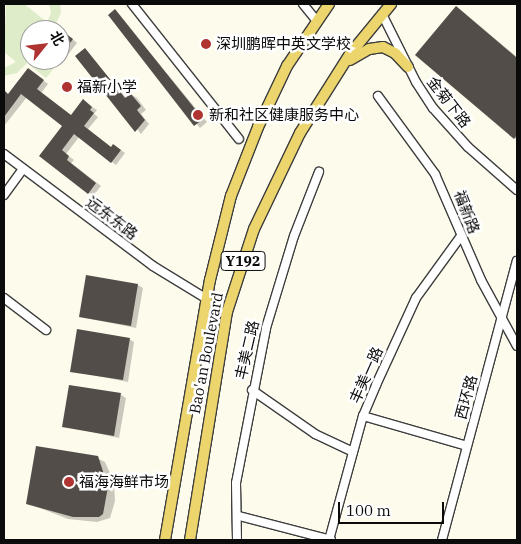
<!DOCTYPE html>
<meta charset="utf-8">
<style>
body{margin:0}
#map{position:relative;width:521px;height:544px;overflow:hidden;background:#fdfbec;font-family:"IBM Plex Serif","Noto Sans SC",serif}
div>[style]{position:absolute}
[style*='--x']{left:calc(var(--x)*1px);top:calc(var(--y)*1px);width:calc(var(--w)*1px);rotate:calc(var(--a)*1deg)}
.pitch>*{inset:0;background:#deecca}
.shadow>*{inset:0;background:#0003}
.building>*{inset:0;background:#534d49}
.roads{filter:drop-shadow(1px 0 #3e3e3e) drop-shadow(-1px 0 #3e3e3e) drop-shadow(0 1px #3e3e3e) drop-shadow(0 -1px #3e3e3e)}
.minor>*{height:8px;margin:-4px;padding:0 4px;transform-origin:4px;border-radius:4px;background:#fff}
.major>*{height:10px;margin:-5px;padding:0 5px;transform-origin:5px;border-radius:5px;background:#ecd56d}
.dots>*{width:14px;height:14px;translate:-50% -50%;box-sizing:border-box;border:2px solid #fff;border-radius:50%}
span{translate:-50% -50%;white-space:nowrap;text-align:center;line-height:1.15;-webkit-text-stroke:5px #fff;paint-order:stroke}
.shield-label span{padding:1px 4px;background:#fff;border:1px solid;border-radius:4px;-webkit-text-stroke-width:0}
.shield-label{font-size:14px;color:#0b0b0b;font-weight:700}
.poi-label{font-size:15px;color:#0b0b0b}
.left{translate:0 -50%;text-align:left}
.street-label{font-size:15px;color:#0b0b0b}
.frame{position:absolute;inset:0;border:5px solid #0b0b0b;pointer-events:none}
.north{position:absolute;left:20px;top:20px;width:50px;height:50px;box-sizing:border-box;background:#fff;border:1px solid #9d9d9d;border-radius:50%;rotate:61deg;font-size:14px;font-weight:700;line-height:20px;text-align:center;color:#0b0b0b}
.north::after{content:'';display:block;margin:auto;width:18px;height:22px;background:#ae3331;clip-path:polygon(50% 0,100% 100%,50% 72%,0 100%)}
.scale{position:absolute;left:338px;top:502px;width:106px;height:22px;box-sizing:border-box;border:2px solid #0b0b0b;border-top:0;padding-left:6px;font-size:15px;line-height:18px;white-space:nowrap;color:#0b0b0b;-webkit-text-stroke:4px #fff;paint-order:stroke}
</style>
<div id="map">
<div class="pitch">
<div style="clip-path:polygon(6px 4px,24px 4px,47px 22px,51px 13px,49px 4px,60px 4px,61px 13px,53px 30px,30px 30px,30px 60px,17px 73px,4px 76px,4px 68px,16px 62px,4px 52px)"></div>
<div style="clip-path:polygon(31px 60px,56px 60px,59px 62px,46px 78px,28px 64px)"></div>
</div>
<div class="shadow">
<div style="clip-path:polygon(457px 7px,517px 57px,517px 140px,514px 138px)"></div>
<div style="clip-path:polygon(115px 11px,207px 122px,200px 128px,110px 15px)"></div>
<div style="clip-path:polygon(68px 35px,77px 43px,63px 61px,60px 60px,60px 36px)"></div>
<div style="clip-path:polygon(85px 49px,127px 99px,132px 95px,137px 98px,146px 110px,141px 114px,149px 124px,141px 134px,77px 56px)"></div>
<div style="clip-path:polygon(33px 72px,48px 84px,41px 93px,71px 116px,88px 104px,97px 110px,94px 114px,98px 117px,88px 129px,112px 148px,114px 145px,125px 153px,116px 165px,79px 137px,66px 154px,74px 160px,71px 163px,101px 186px,93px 196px,41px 156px,64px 125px,27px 97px,4px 126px,4px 91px,9px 95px)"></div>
<div style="clip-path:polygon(138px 285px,143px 288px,136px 328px,80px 317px)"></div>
<div style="clip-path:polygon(129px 339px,134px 342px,128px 382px,72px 371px)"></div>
<div style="clip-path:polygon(121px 395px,126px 398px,119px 438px,63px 426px)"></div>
<div style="clip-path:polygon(97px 458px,105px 462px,114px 482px,115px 501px,110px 518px,97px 522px,68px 519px,27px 503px)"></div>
</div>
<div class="building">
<div style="clip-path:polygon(456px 6px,517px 58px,517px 135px,514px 139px,415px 55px)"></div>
<div style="clip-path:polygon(115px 9px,203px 119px,194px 126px,108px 15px)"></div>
<div style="clip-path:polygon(62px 31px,73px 39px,60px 56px,60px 34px)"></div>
<div style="clip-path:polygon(85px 48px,125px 98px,131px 94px,141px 106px,137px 110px,145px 120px,135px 132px,75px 56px)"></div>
<div style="clip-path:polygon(28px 68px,44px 80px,37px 89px,71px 115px,83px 99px,92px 107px,90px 110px,94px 113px,84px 126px,111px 147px,113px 144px,121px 150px,111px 163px,74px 134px,62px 150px,69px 156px,67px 160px,96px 183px,88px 194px,39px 156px,62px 126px,21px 94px,4px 117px,4px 90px,8px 94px)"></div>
<div style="clip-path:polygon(86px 275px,138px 284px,131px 326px,79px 317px)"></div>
<div style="clip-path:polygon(77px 329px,130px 338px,123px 380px,70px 372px)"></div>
<div style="clip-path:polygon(69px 385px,121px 393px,114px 436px,62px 427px)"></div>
<div style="clip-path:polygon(36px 446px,98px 456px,108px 487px,103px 514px,99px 517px,73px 517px,26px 504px)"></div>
</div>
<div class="roads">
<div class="minor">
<div style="--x:132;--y:4;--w:172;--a:51.6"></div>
<div style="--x:303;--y:4;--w:22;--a:51"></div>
<div style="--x:382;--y:14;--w:76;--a:63.4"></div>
<div style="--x:416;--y:82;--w:31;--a:57"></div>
<div style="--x:433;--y:108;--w:52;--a:48.1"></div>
<div style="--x:468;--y:147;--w:65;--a:41.3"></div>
<div style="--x:378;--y:96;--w:97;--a:53.8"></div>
<div style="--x:435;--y:174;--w:116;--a:66.5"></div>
<div style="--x:481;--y:280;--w:75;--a:61.4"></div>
<div style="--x:4;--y:154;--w:186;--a:36.9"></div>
<div style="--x:153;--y:266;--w:63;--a:31.4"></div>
<div style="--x:4;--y:195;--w:32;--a:-54"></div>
<div style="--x:4;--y:298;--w:53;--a:37.3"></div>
<div style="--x:252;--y:390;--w:77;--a:34.9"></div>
<div style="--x:315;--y:434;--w:42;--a:25.3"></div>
<div style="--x:363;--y:416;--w:108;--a:16.1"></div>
<div style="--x:239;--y:516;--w:95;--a:14.6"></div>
<div style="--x:237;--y:540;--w:57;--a:-91"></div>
<div style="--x:236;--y:483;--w:158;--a:-79"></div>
<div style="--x:266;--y:328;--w:96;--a:-73.1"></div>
<div style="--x:294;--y:236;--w:69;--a:-68.7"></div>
<div style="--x:329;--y:540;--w:129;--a:-74.7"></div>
<div style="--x:363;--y:416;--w:34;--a:-67"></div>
<div style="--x:376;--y:385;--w:96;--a:-65.3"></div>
<div style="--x:416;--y:298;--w:77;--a:-54"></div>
<div style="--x:442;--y:540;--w:289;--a:-75"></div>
</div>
<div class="major">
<div style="--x:350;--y:60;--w:22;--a:-30"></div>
<div style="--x:369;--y:49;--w:14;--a:-8"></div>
<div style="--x:383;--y:47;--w:13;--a:27"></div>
<div style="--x:395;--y:53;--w:19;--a:47"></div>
<div style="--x:165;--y:540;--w:264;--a:-80.2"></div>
<div style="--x:210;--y:280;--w:87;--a:-76"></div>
<div style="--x:231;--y:196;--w:74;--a:-68.6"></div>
<div style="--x:258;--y:127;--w:68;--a:-64.6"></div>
<div style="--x:287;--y:66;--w:75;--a:-55.9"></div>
<div style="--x:190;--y:540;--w:231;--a:-80.8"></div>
<div style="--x:227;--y:312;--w:87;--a:-72"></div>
<div style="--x:254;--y:229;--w:106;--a:-64.4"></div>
<div style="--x:300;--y:133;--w:93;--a:-57.7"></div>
<div style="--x:350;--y:54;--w:65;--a:-50.6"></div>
</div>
</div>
<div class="dots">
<div style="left:206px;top:44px;background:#ae3331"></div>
<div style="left:67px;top:87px;background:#ae3331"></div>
<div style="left:198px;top:115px;background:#ae3331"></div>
<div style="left:69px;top:482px;background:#ae3331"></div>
</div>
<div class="shield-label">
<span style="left:243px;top:261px">Y192</span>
</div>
<div class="poi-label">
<span class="left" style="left:216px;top:44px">深圳鹏晖中英文学校</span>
<span class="left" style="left:77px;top:87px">福新小学</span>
<span class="left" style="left:209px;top:115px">新和社区健康服务中心</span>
<span class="left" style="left:79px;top:482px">福海海鲜市场</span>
</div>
<div class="street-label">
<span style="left:449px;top:102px;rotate:52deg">金菊下路</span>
<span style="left:467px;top:212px;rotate:69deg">福新路</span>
<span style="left:112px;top:218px;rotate:37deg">远东东路</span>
<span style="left:247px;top:350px;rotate:-77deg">丰美二路</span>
<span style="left:206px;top:353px;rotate:-79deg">Bao'an Boulevard</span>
<span style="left:366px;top:375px;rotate:-66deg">丰美一路</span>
<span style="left:466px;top:397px;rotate:-75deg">西环路</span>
</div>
<div class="frame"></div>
<div class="north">北</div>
<div class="scale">100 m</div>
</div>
